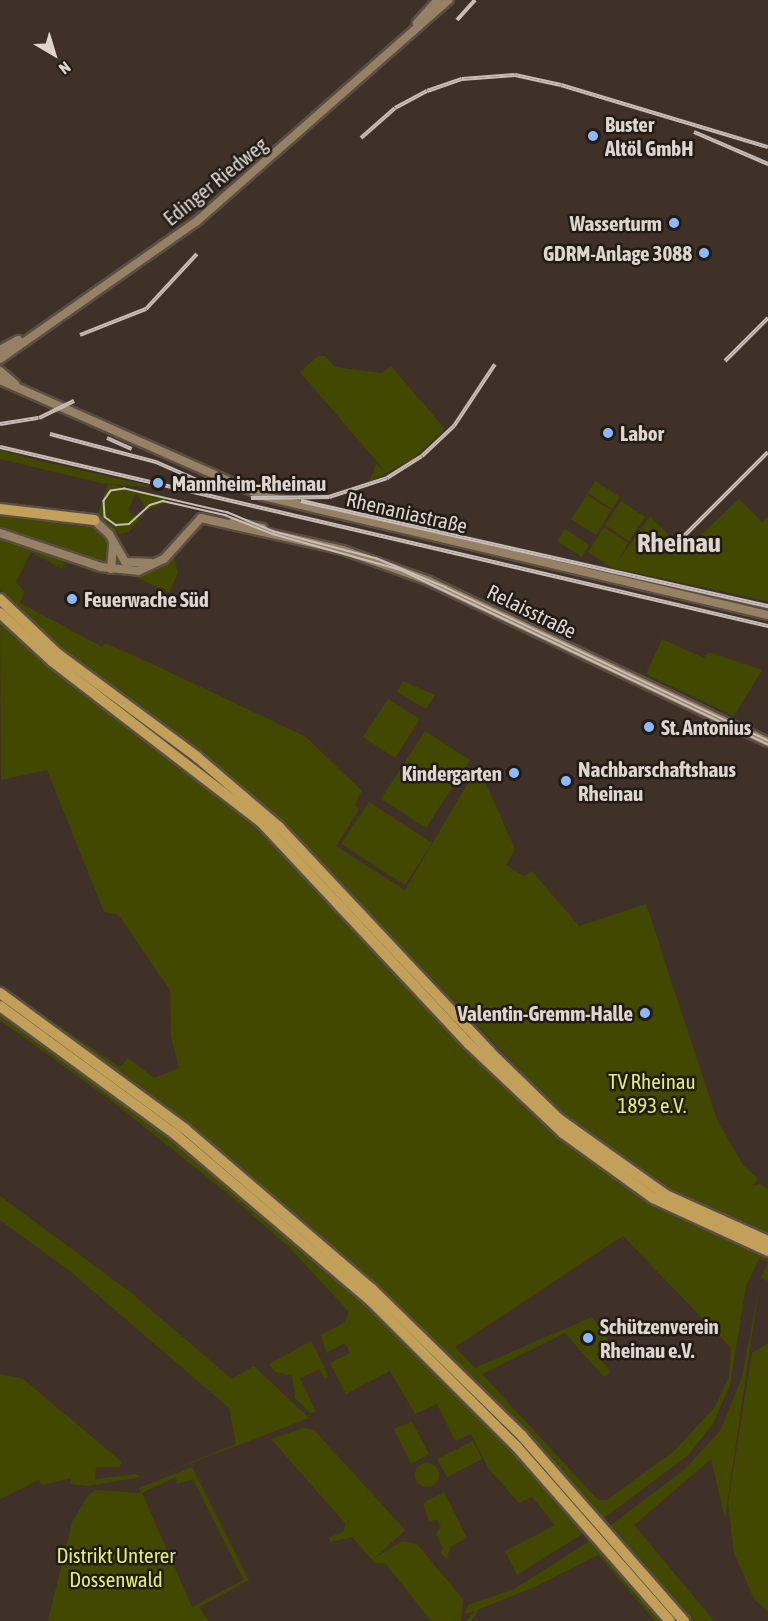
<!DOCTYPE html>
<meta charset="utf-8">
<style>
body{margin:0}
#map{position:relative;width:768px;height:1621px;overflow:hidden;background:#403128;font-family:"Asap Condensed",sans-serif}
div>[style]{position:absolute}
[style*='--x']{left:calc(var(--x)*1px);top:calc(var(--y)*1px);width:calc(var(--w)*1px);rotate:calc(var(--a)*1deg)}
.green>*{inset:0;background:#424800}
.round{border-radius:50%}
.roads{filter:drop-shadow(2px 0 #5a4e45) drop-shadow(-2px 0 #5a4e45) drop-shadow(0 2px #5a4e45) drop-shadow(0 -2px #5a4e45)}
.secondary>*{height:8px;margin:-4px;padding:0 4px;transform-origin:4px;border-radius:4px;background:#978164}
.highway>*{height:10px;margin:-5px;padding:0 5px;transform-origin:5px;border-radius:5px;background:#c2a059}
.tram>*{height:1.5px;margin:-0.75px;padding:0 0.75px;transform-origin:0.75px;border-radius:0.75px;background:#c8bdb7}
.rail>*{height:4px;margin-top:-2px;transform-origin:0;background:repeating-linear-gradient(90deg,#221b16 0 4.5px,#c8bdb7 0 9px);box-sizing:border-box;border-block:2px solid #c8bdb7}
.dots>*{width:16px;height:16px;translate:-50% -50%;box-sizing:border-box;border:3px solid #221b16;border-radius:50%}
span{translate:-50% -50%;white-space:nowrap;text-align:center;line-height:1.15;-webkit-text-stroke:5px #221b16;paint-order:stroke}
.poi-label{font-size:21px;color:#dfd5cf;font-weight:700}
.left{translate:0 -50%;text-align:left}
.right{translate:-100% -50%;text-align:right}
.street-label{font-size:21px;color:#dfd5cf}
.park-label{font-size:21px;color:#e0ef76}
.district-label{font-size:27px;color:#dfd5cf;font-weight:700}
.north{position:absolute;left:24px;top:24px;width:60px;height:60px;-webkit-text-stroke:4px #221b16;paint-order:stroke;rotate:142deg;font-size:16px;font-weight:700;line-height:24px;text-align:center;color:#dfd5cf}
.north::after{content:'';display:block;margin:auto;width:21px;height:27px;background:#dfd5cf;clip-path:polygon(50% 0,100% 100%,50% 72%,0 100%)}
</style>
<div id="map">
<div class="green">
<div style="clip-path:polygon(318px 356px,325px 356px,335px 367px,382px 373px,391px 366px,445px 429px,413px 459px,369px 482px,376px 464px,385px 471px,300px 372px)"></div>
<div style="clip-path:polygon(0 450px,40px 461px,159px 488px,101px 483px,0 459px)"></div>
<div style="clip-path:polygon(595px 481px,620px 497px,612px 509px,588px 493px)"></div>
<div style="clip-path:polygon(108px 484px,166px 496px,165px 503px,147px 510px,136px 493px,128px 510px,134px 516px,145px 513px,129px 532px,115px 535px,97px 516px)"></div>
<div style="clip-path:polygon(587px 495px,611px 510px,596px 535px,571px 519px)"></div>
<div style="clip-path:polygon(739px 499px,762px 522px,768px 517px,768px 601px,613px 568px,588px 552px,604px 527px,628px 543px,616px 564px,650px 516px,684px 551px)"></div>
<div style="clip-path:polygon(621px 501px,645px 517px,629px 541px,605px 525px)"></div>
<div style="clip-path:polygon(0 513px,98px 527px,110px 546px,107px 565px,0 530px)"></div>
<div style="clip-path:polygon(565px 529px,589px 545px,582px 557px,557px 541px)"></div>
<div style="clip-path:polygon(0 537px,66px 560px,62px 569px,31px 552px,16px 582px,25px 592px,20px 603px,102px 647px,105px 643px,148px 662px,306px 737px,362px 791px,354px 805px,359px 809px,336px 846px,405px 890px,478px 766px,515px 849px,506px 865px,524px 876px,532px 871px,579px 926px,646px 904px,717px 1120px,743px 1165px,758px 1179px,752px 1186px,761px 1184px,768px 1189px,768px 1236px,662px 1186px,602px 1146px,551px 1103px,280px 819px,204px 755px,67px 654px,17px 608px,0 589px)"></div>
<div style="clip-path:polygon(173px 555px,178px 572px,169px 593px,138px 578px)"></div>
<div style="clip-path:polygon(evenodd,0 621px,65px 679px,267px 836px,459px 1042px,566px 1144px,669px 1214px,768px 1258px,768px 1281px,761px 1278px,768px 1262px,759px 1259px,746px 1286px,730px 1385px,713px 1424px,687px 1456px,604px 1518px,498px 1402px,312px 1227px,148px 1093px,0 986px,120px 1067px,128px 1058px,154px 1078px,179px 1068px,171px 1037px,170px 990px,118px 914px,104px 912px,47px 770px,1px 780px,0 621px,623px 1236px,731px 1348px,729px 1377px,715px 1407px,673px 1452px,607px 1500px,598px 1500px,482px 1374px,565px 1333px,604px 1377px,611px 1372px,596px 1354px,610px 1343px,592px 1317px,475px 1368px,455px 1347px,623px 1236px)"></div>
<div style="clip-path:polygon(662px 639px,704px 658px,708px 652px,762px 670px,734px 716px,646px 674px)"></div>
<div style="clip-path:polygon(403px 681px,435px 695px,426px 709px,397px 692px)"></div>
<div style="clip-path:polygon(388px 699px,420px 719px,395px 758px,363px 737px)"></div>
<div style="clip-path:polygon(425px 731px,470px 760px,426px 828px,381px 799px)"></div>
<div style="clip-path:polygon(369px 802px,432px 843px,405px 885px,341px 844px)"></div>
<div style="clip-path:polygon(0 1012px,131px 1107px,301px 1246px,435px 1371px,587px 1531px,517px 1575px,505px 1551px,555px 1525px,532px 1497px,519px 1503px,489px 1469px,471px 1434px,455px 1441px,437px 1404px,415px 1414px,390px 1371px,346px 1394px,330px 1363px,350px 1353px,345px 1343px,326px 1353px,321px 1335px,345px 1322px,349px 1312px,289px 1247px,233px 1198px,116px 1104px,0 1020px)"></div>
<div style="clip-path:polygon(0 1196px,130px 1292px,232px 1379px,254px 1366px,309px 1418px,151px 1478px,236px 1444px,229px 1408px,71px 1272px,0 1220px)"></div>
<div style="clip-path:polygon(759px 1287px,725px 1518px,711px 1459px,634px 1525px,714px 1621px,691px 1621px,611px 1525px,684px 1470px,720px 1431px,742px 1377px)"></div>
<div style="clip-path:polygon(311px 1341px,329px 1377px,325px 1379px,319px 1369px,300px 1378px,316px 1412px,310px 1413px,295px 1398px,292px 1376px,275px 1372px,269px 1364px)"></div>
<div style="clip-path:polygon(768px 1343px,768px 1612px,754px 1599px,734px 1553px,728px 1503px,752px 1353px)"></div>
<div style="clip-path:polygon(0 1374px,23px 1379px,122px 1462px,119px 1467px,96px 1467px,95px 1479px,136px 1474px,141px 1477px,88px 1486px,70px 1484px,71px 1478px,42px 1485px,39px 1480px,0 1499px)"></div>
<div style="clip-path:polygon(412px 1422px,429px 1454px,411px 1464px,394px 1429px)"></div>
<div style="clip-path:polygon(303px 1428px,314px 1430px,405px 1530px,375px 1558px,402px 1541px,417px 1544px,463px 1599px,461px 1621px,431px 1621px,385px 1563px,375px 1563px,352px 1537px,330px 1542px,329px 1538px,344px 1531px,345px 1523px,271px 1439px)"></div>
<div style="clip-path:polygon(473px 1441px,482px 1459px,447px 1477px,437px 1459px)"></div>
<div class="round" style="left:415px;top:1463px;width:24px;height:24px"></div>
<div style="clip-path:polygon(evenodd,192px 1467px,249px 1580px,199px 1607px,208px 1621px,48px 1621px,72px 1522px,89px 1494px,96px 1490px,141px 1493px,139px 1488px,192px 1467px,176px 1477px,177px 1484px,193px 1479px,244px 1580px,192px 1607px,142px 1493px,176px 1477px)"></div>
<div style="clip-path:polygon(444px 1492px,467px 1538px,450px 1547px,447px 1559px,440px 1553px,443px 1548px,436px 1534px,441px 1528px,437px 1520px,429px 1521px,423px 1503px)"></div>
<div style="clip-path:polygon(593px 1539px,663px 1621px,655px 1621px,598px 1555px,537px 1586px,477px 1610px,477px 1612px,471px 1621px,466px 1621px,476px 1611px,465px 1614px,468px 1605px,514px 1589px)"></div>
</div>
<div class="roads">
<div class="secondary">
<div style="--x:417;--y:23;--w:31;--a:-48"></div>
<div style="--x:0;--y:350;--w:21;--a:-29"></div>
<div style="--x:0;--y:359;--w:241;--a:-35"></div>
<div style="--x:197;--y:221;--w:335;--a:-41.3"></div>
<div style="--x:0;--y:371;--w:20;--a:41"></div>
<div style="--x:0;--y:380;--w:287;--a:23.8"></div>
<div style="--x:263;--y:496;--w:519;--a:13.26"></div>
<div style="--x:94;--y:520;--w:21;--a:43"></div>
<div style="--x:109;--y:534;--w:32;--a:60"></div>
<div style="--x:125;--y:562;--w:25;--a:2"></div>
<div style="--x:232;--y:523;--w:31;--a:9"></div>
<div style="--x:0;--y:533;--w:107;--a:18.6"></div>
<div style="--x:101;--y:567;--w:37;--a:6"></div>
<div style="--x:138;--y:571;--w:29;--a:-25"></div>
<div style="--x:164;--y:559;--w:55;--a:-47.9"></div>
<div style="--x:201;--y:518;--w:146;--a:12.7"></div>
<div style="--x:343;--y:550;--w:91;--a:19.8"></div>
<div style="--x:429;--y:581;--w:375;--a:25.4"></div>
<div style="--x:111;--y:569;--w:24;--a:-85"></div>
</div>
<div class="highway">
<div style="--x:0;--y:509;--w:95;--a:6.7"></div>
<div style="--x:0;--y:599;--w:80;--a:43.5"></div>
<div style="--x:58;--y:654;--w:173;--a:36.5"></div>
<div style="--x:197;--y:757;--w:108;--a:40.5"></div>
<div style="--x:279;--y:827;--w:308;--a:46.8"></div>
<div style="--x:490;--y:1052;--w:96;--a:44.2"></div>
<div style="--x:559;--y:1119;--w:131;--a:35.4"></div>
<div style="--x:666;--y:1195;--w:112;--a:24.3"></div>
<div style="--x:0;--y:613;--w:71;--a:42.7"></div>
<div style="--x:52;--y:661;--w:265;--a:37.6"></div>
<div style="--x:262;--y:823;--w:303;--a:46.9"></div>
<div style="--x:469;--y:1044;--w:129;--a:43.4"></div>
<div style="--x:563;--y:1133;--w:111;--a:35.8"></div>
<div style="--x:653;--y:1198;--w:127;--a:24.7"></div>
<div style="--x:0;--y:993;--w:230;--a:36.3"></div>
<div style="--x:185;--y:1129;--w:246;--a:40.6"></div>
<div style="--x:372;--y:1289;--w:210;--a:44.4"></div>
<div style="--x:522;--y:1436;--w:246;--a:48.8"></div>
<div style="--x:0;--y:1006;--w:218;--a:36.2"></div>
<div style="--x:176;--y:1135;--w:256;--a:40.4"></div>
<div style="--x:371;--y:1301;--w:205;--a:45"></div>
<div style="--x:516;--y:1446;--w:233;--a:48.7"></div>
</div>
</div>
<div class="tram">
<div style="--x:768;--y:741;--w:357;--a:-154.6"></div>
<div style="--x:446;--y:588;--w:75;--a:-157.2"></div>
<div style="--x:377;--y:559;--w:106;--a:-165.3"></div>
<div style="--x:274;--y:532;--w:50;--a:-157.6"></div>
<div style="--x:228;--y:513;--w:106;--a:-166.9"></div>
<div style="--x:125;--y:489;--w:14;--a:172"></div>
<div style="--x:111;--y:491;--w:12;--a:125"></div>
<div style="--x:104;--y:501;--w:16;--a:86"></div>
<div style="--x:105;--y:517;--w:14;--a:36"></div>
<div style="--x:116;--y:525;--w:13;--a:-4"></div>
<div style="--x:129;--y:524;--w:28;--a:-42"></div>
<div style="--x:150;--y:505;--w:14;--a:-17"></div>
<div style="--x:163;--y:501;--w:64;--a:12.7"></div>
<div style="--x:225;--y:515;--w:52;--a:21.6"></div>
<div style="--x:273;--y:534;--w:133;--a:15.7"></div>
<div style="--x:401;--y:570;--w:406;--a:25.4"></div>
</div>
<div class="rail">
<div style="--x:457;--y:20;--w:27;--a:-48"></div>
<div style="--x:694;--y:132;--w:81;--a:23.4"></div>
<div style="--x:361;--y:138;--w:45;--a:-41.4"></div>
<div style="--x:395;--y:108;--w:36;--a:-28"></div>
<div style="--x:427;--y:91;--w:37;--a:-19"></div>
<div style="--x:462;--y:79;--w:53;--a:-4.3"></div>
<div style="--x:515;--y:75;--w:47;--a:12.3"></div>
<div style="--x:561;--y:85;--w:216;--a:16.7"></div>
<div style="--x:80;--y:335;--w:71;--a:-21.5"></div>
<div style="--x:146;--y:309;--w:75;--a:-47.2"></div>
<div style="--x:725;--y:361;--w:61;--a:-45"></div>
<div style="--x:0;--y:424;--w:39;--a:-9"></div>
<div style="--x:39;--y:418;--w:39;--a:-26"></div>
<div style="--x:50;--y:434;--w:110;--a:14.8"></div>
<div style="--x:156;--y:462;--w:47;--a:23.8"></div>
<div style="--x:107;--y:438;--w:27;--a:24"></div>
<div style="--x:0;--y:447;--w:789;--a:13.12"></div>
<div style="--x:251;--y:498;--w:78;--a:-0.7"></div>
<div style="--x:329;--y:497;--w:61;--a:-18.1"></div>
<div style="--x:387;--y:478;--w:41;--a:-32.2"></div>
<div style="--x:422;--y:456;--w:44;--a:-43.2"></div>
<div style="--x:454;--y:426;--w:74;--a:-56.5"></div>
<div style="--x:301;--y:501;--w:479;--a:12.7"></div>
<div style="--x:678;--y:542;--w:127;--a:-45"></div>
</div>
<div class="dots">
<div style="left:593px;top:136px;background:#8db9fc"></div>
<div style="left:674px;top:223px;background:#8db9fc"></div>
<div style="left:704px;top:253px;background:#8db9fc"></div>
<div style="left:608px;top:433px;background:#8db9fc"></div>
<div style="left:158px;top:483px;background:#8db9fc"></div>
<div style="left:72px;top:599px;background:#8db9fc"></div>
<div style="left:649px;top:727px;background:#8db9fc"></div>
<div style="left:514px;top:773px;background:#8db9fc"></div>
<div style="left:566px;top:781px;background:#8db9fc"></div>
<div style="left:645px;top:1013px;background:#8db9fc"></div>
<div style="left:588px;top:1338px;background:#8db9fc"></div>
</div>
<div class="poi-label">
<span class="left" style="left:605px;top:136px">Buster<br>Altöl GmbH</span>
<span class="right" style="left:662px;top:223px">Wasserturm</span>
<span class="right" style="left:692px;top:253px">GDRM-Anlage 3088</span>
<span class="left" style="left:620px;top:433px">Labor</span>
<span class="left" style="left:172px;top:483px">Mannheim-Rheinau</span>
<span class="left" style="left:84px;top:599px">Feuerwache Süd</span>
<span class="left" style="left:661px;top:727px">St. Antonius</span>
<span class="left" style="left:578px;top:781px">Nachbarschaftshaus<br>Rheinau</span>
<span class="right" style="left:502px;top:773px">Kindergarten</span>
<span class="right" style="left:633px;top:1013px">Valentin-Gremm-Halle</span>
<span class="left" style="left:600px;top:1338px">Schützenverein<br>Rheinau e.V.</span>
</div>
<div class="street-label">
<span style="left:215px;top:181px;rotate:-39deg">Edinger Riedweg</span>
<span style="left:407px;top:512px;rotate:13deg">Rhenaniastraße</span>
<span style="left:532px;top:611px;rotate:26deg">Relaisstraße</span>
</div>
<div class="park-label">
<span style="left:652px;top:1093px">TV Rheinau<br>1893 e.V.</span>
<span style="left:116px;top:1567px">Distrikt Unterer<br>Dossenwald</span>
</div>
<div class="district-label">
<span style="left:679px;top:543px">Rheinau</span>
</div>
<div class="north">N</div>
</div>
